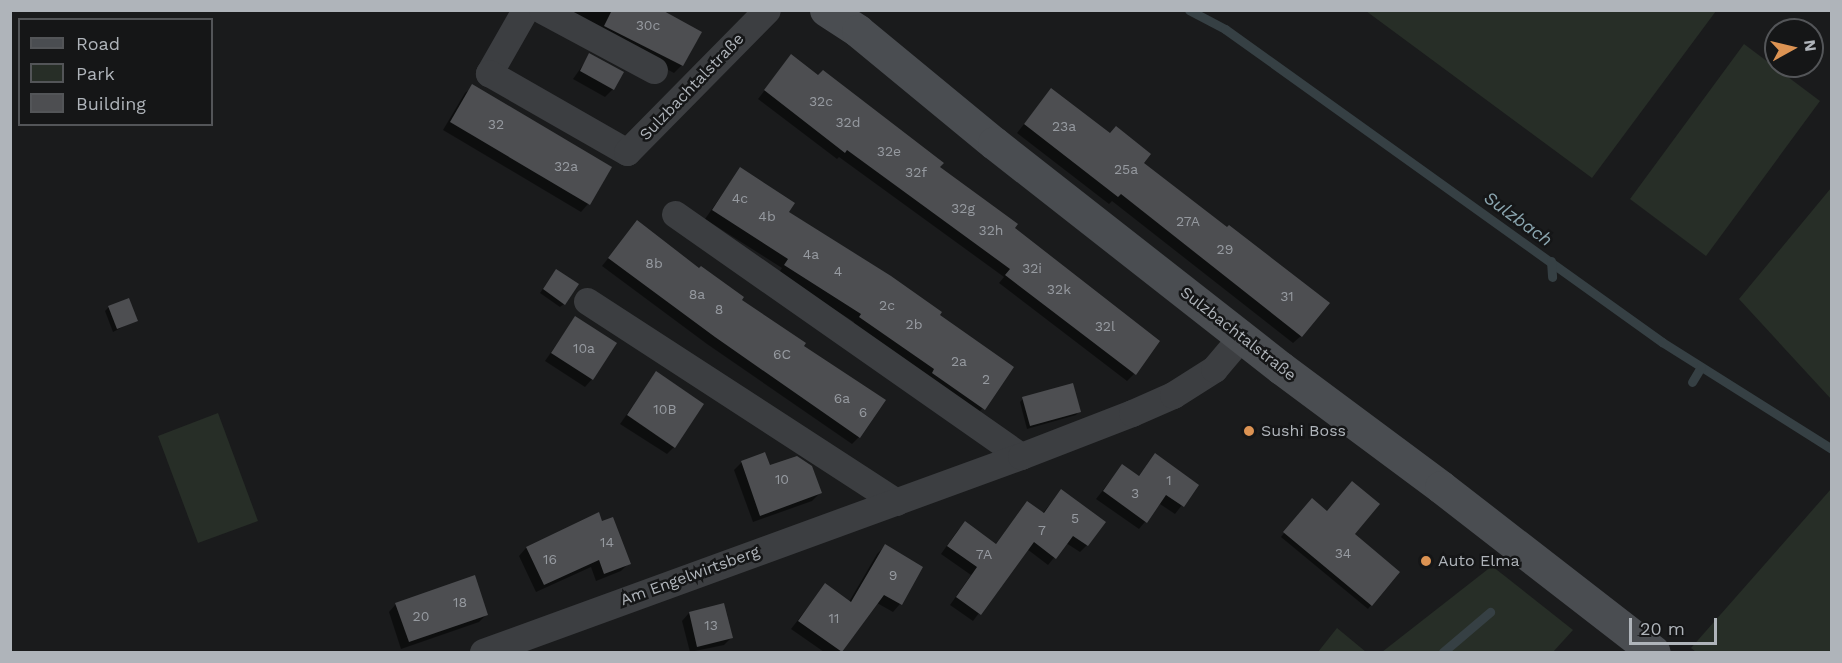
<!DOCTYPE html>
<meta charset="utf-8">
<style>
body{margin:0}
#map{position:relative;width:1842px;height:663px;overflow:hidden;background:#1a1b1c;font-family:"Work Sans",sans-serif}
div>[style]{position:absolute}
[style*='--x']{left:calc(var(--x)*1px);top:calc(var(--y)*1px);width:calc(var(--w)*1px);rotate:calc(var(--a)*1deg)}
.green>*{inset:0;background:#272e27}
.shadow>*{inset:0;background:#0007}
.stream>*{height:9px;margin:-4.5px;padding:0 4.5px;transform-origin:4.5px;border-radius:4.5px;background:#364044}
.building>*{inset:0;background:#4d4e51}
.street>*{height:27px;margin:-13.5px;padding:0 13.5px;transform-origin:13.5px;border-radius:13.5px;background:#3c3e41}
.secondary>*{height:33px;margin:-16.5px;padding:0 16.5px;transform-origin:16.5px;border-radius:16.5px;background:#4a4d51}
.dots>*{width:16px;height:16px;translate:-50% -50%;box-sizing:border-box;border:3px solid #151617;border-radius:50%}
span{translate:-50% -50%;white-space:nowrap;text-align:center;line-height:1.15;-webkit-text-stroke:5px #151617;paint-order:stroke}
.number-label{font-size:14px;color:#969aa0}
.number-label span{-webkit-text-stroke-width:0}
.street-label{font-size:16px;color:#afb4ba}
.poi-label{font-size:16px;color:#afb4ba}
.left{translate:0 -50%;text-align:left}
.water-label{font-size:18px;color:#8ba6b0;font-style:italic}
.frame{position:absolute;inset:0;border:12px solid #afb4ba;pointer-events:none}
.legend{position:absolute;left:18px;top:18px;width:195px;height:108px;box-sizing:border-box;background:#151617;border:2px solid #535558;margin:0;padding:8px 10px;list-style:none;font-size:18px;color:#afb4ba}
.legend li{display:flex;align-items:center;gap:12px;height:30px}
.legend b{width:30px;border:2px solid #535558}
.north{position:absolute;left:1764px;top:18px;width:60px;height:60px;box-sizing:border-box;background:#151617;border:2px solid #535558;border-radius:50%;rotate:82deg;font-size:16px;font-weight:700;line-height:24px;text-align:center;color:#afb4ba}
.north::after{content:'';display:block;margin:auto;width:21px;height:27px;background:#dc9353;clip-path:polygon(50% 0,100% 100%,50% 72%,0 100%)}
.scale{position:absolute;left:1629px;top:618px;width:88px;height:27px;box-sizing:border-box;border:3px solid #afb4ba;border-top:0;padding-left:8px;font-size:18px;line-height:21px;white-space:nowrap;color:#afb4ba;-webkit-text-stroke:4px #151617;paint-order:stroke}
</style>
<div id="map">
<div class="green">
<div style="clip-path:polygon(1366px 11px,1716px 11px,1592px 178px)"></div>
<div style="clip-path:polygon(1744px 44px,1820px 101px,1706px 256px,1630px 199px)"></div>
<div style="clip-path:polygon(1831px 188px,1831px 399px,1739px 299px)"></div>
<div style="clip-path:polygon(218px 413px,258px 521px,198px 543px,158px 436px)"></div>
<div style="clip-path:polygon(1831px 489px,1831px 652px,1696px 652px,1691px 648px)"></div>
<div style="clip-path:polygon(1492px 566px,1573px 630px,1553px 652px,1382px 652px)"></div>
<div style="clip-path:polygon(1337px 628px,1366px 652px,1318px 652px)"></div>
</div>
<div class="shadow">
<div style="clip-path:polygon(557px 10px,659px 10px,682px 65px,674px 73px)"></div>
<div style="clip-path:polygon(590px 55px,613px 89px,605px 97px,573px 79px)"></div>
<div style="clip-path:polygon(791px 56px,938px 168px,1013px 229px,1134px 374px,1127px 381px,999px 283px,1004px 277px,839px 157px,837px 159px,758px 99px)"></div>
<div style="clip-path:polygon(473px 86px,610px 168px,588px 204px,581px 212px,443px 130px,465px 93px)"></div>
<div style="clip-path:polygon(1051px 90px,1301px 336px,1293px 343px,1112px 201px,1109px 204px,1017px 133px)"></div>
<div style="clip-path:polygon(740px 169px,787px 212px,938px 316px,987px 404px,979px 412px,852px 326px,854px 322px,778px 274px,782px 268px,705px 219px)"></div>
<div style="clip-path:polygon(637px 222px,802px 346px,859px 437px,852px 444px,707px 344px,602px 266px)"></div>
<div style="clip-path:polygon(553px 274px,564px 304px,560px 307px,540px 293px)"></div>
<div style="clip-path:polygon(109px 307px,136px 320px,113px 332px,105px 311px)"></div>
<div style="clip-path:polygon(575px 318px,592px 379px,585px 387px,545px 361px)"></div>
<div style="clip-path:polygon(656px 373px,674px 447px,667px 454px,620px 424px)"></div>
<div style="clip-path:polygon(1023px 399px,1079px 411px,1076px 415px,1027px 429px,1020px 402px)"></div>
<div style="clip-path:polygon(1155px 455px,1197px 486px,1175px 514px,1160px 504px,1139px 529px,1096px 499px,1122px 466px,1138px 477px)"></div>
<div style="clip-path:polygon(742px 462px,769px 467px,820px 493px,812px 501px,753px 522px,734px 470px)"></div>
<div style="clip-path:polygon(1061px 491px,1103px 523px,1087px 545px,1080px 552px,1066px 543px,1048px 565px,1027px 549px,973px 621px,950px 605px,971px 575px,941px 554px,958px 530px,965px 523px,995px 545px,1027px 503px,1042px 514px)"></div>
<div style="clip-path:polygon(1308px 504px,1353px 534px,1371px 605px,1368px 609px,1281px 537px)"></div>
<div style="clip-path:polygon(601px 523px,629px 563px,621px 571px,596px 581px,591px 567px,536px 592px,519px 556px,526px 548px)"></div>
<div style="clip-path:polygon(885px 546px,921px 568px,900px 604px,893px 612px,877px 603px,842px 652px,824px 652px,791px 629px,825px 585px,849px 602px,877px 554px)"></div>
<div style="clip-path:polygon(396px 604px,487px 614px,479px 622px,401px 649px,389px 612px)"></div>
<div style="clip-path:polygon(689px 613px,732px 637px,724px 645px,690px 652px,682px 621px)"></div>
</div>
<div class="stream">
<div style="--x:1189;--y:10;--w:41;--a:27.8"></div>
<div style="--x:1225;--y:29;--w:538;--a:35.61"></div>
<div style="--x:1662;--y:342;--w:201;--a:32.2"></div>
<div style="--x:1551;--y:261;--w:16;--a:86"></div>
<div style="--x:1692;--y:382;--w:17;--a:-59"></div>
<div style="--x:1443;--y:652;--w:62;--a:-40.4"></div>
</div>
<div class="building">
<div style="clip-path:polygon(612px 10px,662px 10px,702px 32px,683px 66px,604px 26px)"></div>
<div style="clip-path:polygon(589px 53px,624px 72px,614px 90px,580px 71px)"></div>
<div style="clip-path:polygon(791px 54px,818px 75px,823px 70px,944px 163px,940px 167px,1018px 224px,1015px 228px,1160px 341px,1136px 375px,1005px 275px,1010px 269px,847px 150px,845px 153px,764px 90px)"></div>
<div style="clip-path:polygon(472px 84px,612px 167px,590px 205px,450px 122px)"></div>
<div style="clip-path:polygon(1051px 88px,1110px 133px,1116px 126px,1151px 154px,1144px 163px,1227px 227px,1229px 225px,1330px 303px,1302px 337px,1121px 194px,1118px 197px,1024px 124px)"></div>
<div style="clip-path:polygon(740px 167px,795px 203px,789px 212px,891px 276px,942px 312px,940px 315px,1014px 367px,985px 410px,932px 373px,934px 369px,859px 317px,861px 314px,784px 265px,788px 259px,712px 210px)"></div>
<div style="clip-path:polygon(637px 220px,699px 268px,701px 266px,744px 297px,742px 300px,806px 343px,804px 346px,886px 400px,860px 438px,715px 337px,608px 258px)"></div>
<div style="clip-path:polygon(556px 269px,579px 284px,565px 305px,543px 289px)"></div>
<div style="clip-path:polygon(129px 298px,138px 321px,117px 329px,108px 306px)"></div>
<div style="clip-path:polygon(575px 316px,617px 343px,593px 380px,551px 353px)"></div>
<div style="clip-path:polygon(656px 371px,704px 404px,675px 448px,627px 415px)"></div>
<div style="clip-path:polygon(1073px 383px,1081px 412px,1030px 426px,1022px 397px)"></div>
<div style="clip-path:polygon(765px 452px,770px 465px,797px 456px,812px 466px,822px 493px,760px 516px,741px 461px)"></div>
<div style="clip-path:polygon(1155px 453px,1199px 485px,1184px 507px,1166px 495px,1147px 523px,1103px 491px,1122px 464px,1139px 476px)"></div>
<div style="clip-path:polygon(1352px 481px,1380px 504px,1355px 534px,1400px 572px,1372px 606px,1283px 532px,1312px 498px,1327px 511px)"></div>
<div style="clip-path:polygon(1061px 489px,1106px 522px,1088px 546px,1073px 536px,1056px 559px,1034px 542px,981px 615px,956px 597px,977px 567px,947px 546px,965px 521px,996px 544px,1027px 501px,1044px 513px)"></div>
<div style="clip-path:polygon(599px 512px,602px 521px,613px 517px,631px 564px,604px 574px,599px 560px,544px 585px,526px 547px)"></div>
<div style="clip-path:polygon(885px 544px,923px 567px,902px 605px,884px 595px,842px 652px,798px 621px,825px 583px,851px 602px)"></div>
<div style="clip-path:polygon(475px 575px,488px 615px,409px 642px,395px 603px)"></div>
<div style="clip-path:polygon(724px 603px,733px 638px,697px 647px,689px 612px)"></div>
</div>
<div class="street">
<div style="--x:525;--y:10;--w:73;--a:119.7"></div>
<div style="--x:489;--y:73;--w:159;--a:29.8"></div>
<div style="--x:627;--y:152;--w:199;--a:-45.4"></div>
<div style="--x:542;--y:10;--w:127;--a:28.2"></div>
<div style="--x:675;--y:214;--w:422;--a:35"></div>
<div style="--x:587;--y:301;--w:369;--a:33"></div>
<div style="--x:483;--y:652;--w:573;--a:-20.02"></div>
<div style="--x:1021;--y:456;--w:119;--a:-21.2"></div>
<div style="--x:1132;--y:413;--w:45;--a:-23.7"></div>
<div style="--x:1173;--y:395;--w:49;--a:-32.4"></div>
<div style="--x:1214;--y:369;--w:42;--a:-49.8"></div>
</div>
<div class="secondary">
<div style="--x:826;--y:10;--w:38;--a:33"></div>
<div style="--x:858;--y:31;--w:176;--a:39.5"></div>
<div style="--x:994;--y:143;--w:365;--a:38.1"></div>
<div style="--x:1281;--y:368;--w:199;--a:36.6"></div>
<div style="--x:1441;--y:487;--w:269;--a:37.8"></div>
</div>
<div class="dots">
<div style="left:1249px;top:431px;background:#dc9353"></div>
<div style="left:1426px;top:561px;background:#dc9353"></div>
</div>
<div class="number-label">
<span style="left:648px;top:25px">30c</span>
<span style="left:821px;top:101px">32c</span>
<span style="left:848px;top:122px">32d</span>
<span style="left:496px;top:124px">32</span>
<span style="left:1064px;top:126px">23a</span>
<span style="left:889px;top:151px">32e</span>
<span style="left:566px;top:166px">32a</span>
<span style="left:1126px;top:169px">25a</span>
<span style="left:916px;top:172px">32f</span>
<span style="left:740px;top:198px">4c</span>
<span style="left:963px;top:208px">32g</span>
<span style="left:767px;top:216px">4b</span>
<span style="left:1188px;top:221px">27A</span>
<span style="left:991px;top:230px">32h</span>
<span style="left:1225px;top:249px">29</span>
<span style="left:811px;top:254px">4a</span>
<span style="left:654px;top:263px">8b</span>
<span style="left:1032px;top:268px">32i</span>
<span style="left:838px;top:271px">4</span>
<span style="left:1059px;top:289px">32k</span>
<span style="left:697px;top:294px">8a</span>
<span style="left:1287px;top:296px">31</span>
<span style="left:887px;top:305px">2c</span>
<span style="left:719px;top:309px">8</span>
<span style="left:914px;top:324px">2b</span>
<span style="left:1105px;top:326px">32l</span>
<span style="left:584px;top:348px">10a</span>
<span style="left:782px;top:354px">6C</span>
<span style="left:959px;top:361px">2a</span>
<span style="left:986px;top:379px">2</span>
<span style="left:842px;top:398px">6a</span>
<span style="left:665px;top:409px">10B</span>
<span style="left:863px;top:412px">6</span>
<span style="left:782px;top:479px">10</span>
<span style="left:1169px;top:480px">1</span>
<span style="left:1135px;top:493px">3</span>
<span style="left:1075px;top:518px">5</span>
<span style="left:1042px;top:530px">7</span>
<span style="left:607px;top:542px">14</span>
<span style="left:1343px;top:553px">34</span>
<span style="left:984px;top:554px">7A</span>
<span style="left:550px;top:559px">16</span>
<span style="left:893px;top:575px">9</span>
<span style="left:460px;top:602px">18</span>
<span style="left:421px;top:616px">20</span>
<span style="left:834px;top:618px">11</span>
<span style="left:711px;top:625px">13</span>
</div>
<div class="street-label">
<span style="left:692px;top:87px;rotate:-46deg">Sulzbachtalstraße</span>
<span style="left:1238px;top:334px;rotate:38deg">Sulzbachtalstraße</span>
<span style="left:690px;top:576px;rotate:-20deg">Am Engelwirtsberg</span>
</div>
<div class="poi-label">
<span class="left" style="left:1261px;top:431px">Sushi Boss</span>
<span class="left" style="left:1438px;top:561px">Auto Elma</span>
</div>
<div class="water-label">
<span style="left:1518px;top:219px;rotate:36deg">Sulzbach</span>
</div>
<div class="frame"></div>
<ul class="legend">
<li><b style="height:8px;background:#4a4d51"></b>Road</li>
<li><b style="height:16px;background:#272e27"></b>Park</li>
<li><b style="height:16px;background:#4d4e51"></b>Building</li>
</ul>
<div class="north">N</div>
<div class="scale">20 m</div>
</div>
